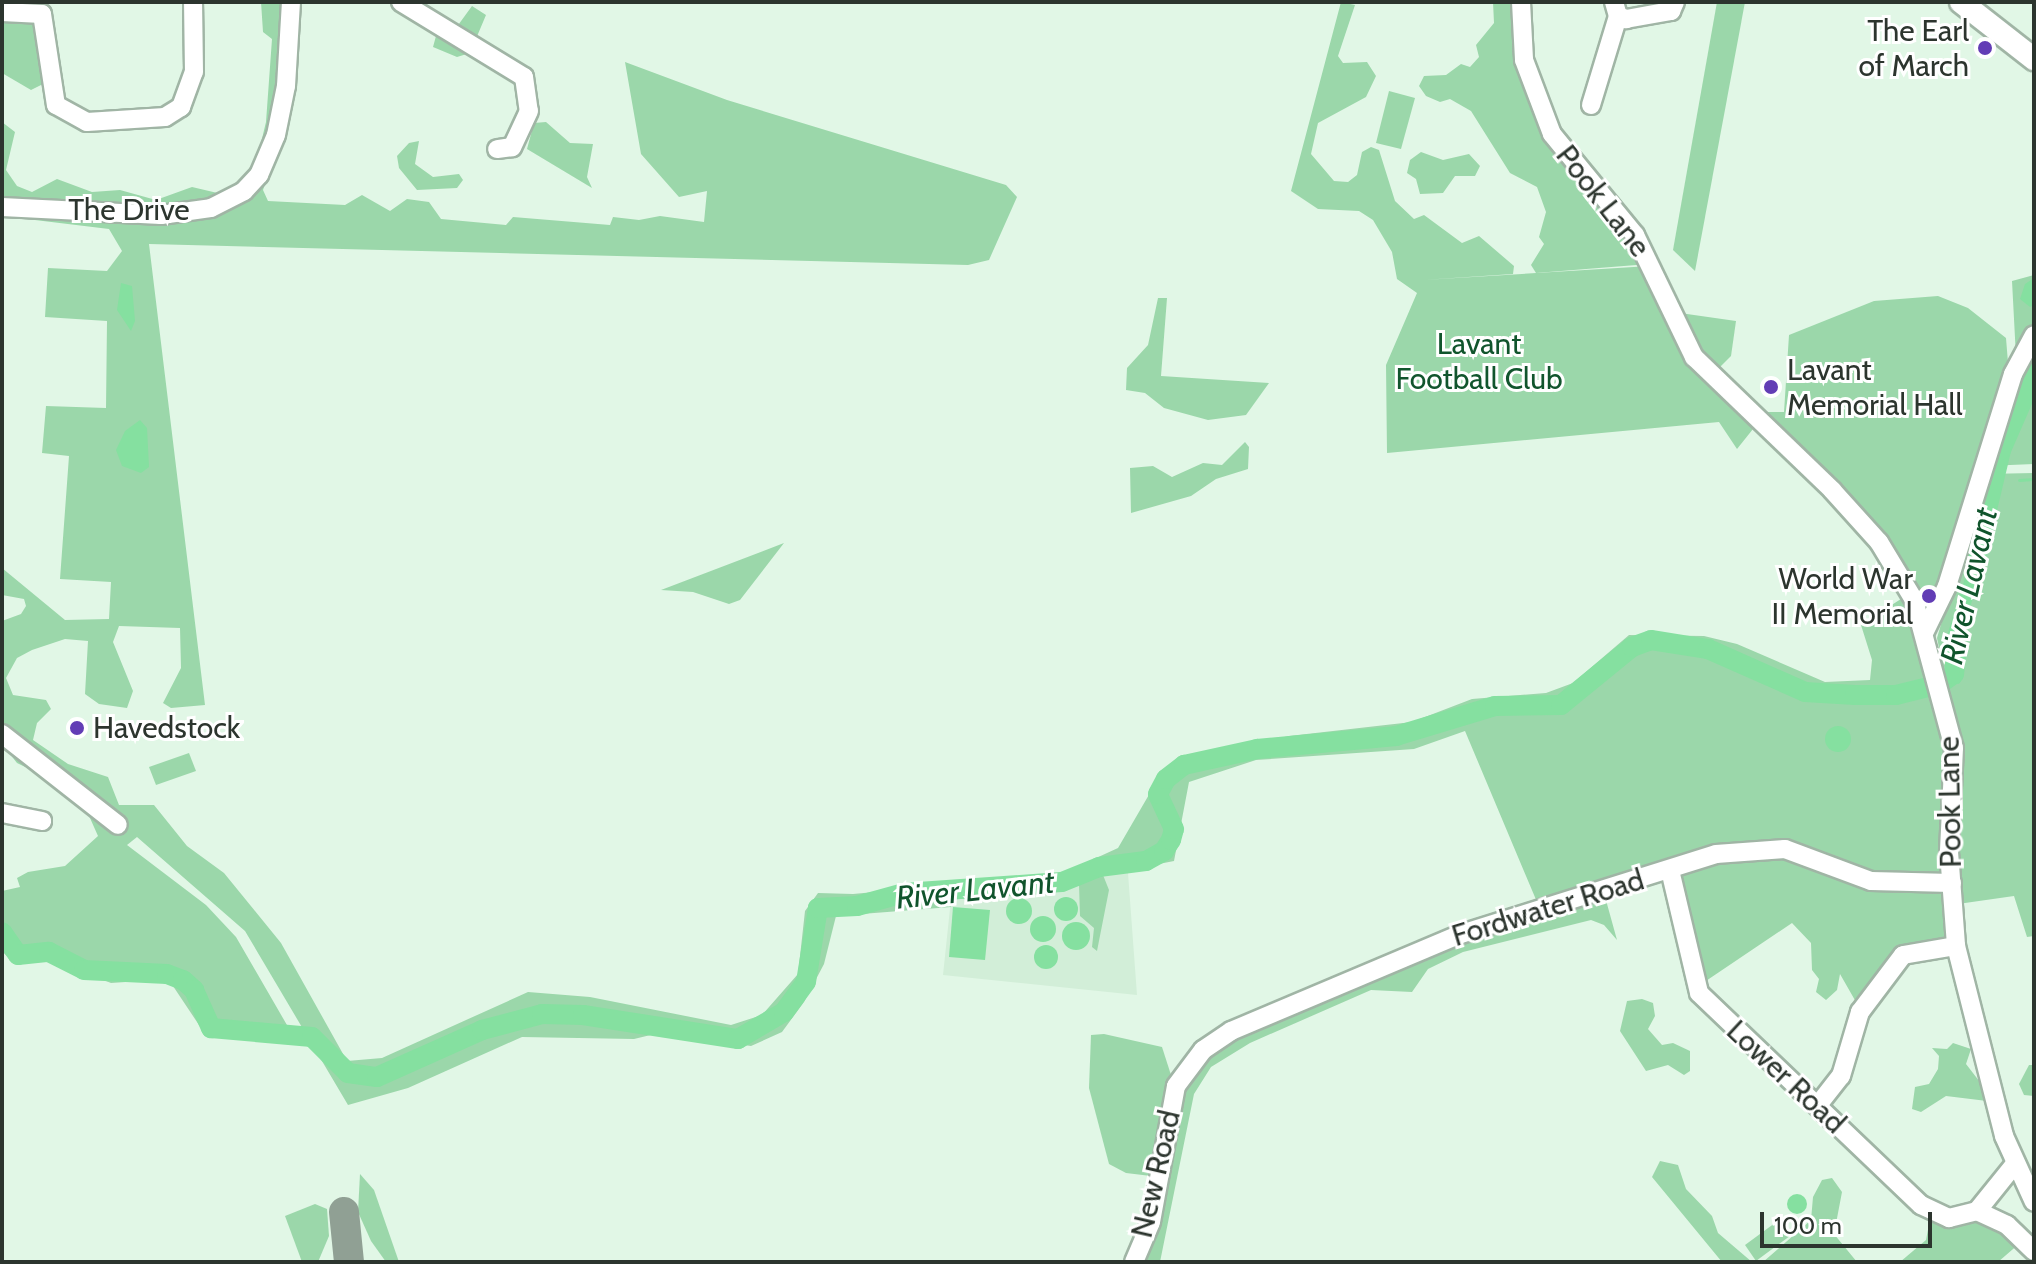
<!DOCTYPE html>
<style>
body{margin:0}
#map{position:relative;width:2036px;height:1264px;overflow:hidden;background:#e1f7e6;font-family:Cabin,sans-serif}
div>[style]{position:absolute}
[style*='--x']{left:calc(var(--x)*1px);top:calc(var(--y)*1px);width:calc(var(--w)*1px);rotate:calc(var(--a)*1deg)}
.built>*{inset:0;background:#d2eed8}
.green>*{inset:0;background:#9bd7aa}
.water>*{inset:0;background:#85e0a0}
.round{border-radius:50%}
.stream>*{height:3px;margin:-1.5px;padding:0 1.5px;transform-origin:1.5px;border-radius:1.5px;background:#85e0a0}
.river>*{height:20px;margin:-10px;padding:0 10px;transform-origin:10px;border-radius:10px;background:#85e0a0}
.taxiway>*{height:30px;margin:-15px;padding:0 15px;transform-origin:15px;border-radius:15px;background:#90a094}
.roads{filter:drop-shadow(2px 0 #a0b5a5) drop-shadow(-2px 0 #a0b5a5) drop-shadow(0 2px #a0b5a5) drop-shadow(0 -2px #a0b5a5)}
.minor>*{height:18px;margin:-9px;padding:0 9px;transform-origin:9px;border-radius:9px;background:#fff}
.major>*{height:22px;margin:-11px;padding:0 11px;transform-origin:11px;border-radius:11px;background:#fff}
.dots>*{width:22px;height:22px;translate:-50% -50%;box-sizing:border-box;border:4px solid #fff;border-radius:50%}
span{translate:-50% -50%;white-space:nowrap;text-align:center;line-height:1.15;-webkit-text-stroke:6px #fff;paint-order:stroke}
.poi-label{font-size:30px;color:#2c352e}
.right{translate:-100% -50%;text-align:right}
.left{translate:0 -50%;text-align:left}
.street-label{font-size:30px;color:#2c352e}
.park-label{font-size:30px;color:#11552d}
.water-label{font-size:32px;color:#10542c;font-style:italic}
.frame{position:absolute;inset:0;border:4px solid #2c352e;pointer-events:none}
.scale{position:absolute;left:1760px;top:1212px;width:172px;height:36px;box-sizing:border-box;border:4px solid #2c352e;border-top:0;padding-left:10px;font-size:24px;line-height:28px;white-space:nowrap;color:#2c352e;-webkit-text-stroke:6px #fff;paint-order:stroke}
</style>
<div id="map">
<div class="built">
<div style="clip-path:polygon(1128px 873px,1137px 995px,943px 975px,951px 899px,1050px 894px,1102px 875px)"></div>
</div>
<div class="green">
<div style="clip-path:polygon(261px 2px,284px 2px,297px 19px,295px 94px,263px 190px,268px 201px,345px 205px,362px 195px,390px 211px,407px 199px,429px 202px,441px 219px,506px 225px,513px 217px,610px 225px,613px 217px,639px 220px,660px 216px,704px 222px,707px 191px,679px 197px,641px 154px,625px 62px,727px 100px,1006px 185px,1017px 197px,989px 260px,968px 265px,149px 244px,205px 705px,171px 708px,163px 703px,181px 668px,180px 628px,119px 626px,113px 642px,133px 691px,127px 708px,99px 704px,85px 694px,88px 641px,65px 639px,32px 650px,17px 658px,6px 678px,13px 695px,46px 700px,51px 709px,37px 723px,33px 740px,68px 764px,108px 777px,119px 805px,154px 805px,187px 846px,224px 873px,281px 943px,347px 1061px,382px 1058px,528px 992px,590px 997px,731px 1025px,762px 1015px,798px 974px,805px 911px,818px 893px,853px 894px,1059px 875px,1118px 848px,1161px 774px,1186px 759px,1289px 736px,1412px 722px,1472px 699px,1546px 693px,1573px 683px,1629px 635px,1704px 636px,1737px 644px,1825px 682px,1870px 680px,1872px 660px,1861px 625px,1907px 595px,1951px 749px,1953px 944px,1914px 947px,1860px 1009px,1840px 974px,1837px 990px,1826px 1000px,1816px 992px,1819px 979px,1812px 970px,1811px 943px,1792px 923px,1694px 989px,1665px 875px,1537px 902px,1465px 731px,1414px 749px,1256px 760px,1189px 782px,1174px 861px,1103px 875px,1109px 890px,1097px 951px,1092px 947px,1094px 928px,1080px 916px,1079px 884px,1050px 894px,952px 899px,951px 907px,836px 916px,824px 964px,804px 1002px,782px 1032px,751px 1046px,659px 1033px,634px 1039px,522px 1037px,408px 1088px,348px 1105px,245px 931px,137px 837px,127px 845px,206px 905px,236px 937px,291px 1032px,205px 1034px,173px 986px,155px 980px,111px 983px,44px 957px,14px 964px,2px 951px,2px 891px,20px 887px,17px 878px,28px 872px,65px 866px,98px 836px,86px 809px,70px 800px,60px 784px,17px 763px,2px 744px,2px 621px,21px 614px,26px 606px,24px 599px,2px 595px,2px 568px,65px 620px,109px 619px,111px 582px,60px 579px,69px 456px,42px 453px,46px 406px,106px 408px,107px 321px,45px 317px,48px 268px,107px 271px,122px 251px,109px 229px,2px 216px,2px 122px,15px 132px,6px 170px,17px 186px,32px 192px,57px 179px,92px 192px,120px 190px,156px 200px,192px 187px,226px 195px,254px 172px,266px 122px,272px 39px,263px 32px)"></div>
<div style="clip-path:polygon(1341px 2px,1355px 5px,1338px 56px,1343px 63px,1367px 62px,1376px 76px,1366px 97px,1318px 123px,1311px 154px,1334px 181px,1348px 182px,1357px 175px,1362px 152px,1371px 147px,1379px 150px,1395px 201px,1414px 219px,1424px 215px,1462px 243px,1479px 236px,1514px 266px,1513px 274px,1423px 280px,1650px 266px,1678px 336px,1757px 424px,1737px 449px,1719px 422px,1387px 453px,1386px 365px,1417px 293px,1397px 279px,1392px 252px,1373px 220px,1359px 211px,1318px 209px,1291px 191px)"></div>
<div style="clip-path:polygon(1493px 2px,1518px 2px,1534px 102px,1649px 264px,1536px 273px,1531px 265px,1544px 244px,1539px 237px,1546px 212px,1537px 187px,1510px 173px,1471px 111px,1450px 99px,1440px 102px,1426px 96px,1419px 86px,1424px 76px,1446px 75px,1461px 64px,1470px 67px,1479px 57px,1476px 45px,1494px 23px)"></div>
<div style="clip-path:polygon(1717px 2px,1745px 2px,1695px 271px,1673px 250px)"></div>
<div style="clip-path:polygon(472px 6px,486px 15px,470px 53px,457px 57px,433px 47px,436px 36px,456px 28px)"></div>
<div style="clip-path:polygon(2px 20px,35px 22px,43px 84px,31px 90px,2px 73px)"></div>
<div style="clip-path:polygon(1389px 91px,1415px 98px,1401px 149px,1376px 143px)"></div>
<div style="clip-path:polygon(546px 122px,570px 143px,593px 144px,587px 177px,592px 188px,527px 149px,534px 123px)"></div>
<div style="clip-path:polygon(419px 141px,415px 164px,433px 177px,459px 174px,463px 180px,457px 188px,417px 190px,399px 168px,397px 156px,409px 143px)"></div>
<div style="clip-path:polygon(1421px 152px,1443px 160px,1469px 154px,1480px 166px,1475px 176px,1455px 176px,1443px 193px,1420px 194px,1416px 179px,1407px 173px,1410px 160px)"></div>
<div style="clip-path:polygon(2034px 275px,2034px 464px,1986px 466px,2017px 376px,2012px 281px)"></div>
<div style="clip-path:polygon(1938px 296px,1968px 308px,2006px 338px,2009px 375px,1941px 584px,1927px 602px,1762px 412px,1784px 412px,1789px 335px,1874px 301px)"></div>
<div style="clip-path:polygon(1158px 298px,1167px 298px,1161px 376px,1269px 383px,1246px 415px,1208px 420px,1164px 408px,1145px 393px,1126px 390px,1127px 368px,1148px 345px)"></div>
<div style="clip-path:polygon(1680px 313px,1736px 321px,1731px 356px,1712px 375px)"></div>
<div style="clip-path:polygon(1245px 442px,1249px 447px,1248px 469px,1216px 479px,1191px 496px,1131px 513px,1130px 468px,1153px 466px,1172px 477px,1203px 463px,1222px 465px)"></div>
<div style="clip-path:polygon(2034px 473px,2034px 936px,2027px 937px,2014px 896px,1958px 904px,1957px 733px,1937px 638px,1985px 474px)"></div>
<div style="clip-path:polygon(784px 543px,740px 600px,729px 604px,693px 592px,661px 590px)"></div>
<div style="clip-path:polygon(189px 753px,196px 771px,156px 785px,149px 767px)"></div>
<div style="clip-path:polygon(1604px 893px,1617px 940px,1604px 925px,1591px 920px,1463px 952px,1428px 969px,1412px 992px,1371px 990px,1250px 1043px,1211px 1067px,1194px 1094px,1160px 1262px,1140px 1262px,1190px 1072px,1232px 1037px,1388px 969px)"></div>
<div style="clip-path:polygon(1642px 999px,1653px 1003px,1655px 1016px,1648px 1029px,1662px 1045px,1673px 1043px,1690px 1051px,1690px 1071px,1684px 1075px,1668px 1065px,1646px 1071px,1620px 1031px,1627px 1001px)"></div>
<div style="clip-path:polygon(1104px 1034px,1162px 1047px,1171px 1075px,1151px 1176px,1126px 1173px,1109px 1164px,1089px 1088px,1091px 1035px)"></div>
<div style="clip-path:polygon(1953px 1043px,1971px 1049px,1966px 1064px,1983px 1086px,1987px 1101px,1946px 1096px,1921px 1112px,1912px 1109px,1915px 1087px,1929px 1084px,1938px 1069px,1939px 1056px,1932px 1048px,1947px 1049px)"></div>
<div style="clip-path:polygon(2029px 1065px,2034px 1065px,2034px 1096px,2024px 1095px,2019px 1084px)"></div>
<div style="clip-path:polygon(1660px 1161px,1678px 1165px,1686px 1189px,1712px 1216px,1718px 1233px,1752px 1262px,1722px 1262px,1652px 1177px)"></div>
<div style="clip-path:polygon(360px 1174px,374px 1190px,399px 1262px,386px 1262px,371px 1241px,358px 1212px)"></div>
<div style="clip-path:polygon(1832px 1178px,1842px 1192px,1834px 1234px,1857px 1262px,1763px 1262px,1811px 1220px,1813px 1197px,1822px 1180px)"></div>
<div style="clip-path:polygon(315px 1204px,327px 1209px,329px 1236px,318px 1262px,302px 1262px,285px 1216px)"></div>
<div style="clip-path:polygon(1977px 1215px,2020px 1243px,1998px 1262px,1900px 1262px,1926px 1240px,1930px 1219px)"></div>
<div style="clip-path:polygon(1779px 1220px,1790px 1236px,1756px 1261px,1745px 1245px)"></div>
</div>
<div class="water">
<div style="clip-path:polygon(2034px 278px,2034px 305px,2030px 307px,2020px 299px,2025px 284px)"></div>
<div style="clip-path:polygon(121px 283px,132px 286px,135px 321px,131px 331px,117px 310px)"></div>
<div style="clip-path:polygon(140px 420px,147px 428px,149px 467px,141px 473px,122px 466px,116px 450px,125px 431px)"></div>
<div style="clip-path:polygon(1980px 530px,1977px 585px,1960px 640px,1964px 676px,1959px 684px,1954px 682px,1946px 639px)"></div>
<div class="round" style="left:1825px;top:726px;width:26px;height:26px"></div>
<div class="round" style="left:1054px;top:897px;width:24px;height:24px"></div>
<div class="round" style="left:1006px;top:898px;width:26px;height:26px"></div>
<div style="clip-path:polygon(953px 907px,990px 910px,985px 960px,949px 957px)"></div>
<div class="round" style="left:1030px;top:916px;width:26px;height:26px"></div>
<div class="round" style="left:1062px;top:922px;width:28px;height:28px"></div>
<div class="round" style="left:1034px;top:945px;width:24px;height:24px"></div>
<div class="round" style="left:1787px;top:1194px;width:20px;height:20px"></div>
</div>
<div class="stream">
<div style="--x:2019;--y:480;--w:15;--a:-4"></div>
</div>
<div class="river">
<div style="--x:1976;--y:556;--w:109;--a:-76.7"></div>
<div style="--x:2001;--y:450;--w:83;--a:-66.5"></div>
<div style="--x:2;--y:932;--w:28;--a:55"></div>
<div style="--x:18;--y:955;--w:31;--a:-6"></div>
<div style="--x:49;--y:952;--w:39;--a:27"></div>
<div style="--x:84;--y:970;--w:83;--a:2.8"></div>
<div style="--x:167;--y:974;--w:17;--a:21"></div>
<div style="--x:183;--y:980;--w:15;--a:42"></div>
<div style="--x:194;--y:990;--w:42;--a:65.9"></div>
<div style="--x:211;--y:1028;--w:101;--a:5.1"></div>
<div style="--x:312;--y:1037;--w:51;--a:45"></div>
<div style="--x:348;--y:1073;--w:29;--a:8"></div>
<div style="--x:377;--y:1077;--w:115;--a:-24.1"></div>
<div style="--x:482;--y:1030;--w:62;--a:-14.9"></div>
<div style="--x:542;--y:1014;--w:41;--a:1.4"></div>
<div style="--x:583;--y:1015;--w:157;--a:8.8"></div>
<div style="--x:738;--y:1039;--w:53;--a:-30.4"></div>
<div style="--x:784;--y:1012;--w:37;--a:-54"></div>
<div style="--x:806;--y:982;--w:75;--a:-80.8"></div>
<div style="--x:818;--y:908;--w:39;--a:-3"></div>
<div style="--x:857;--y:906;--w:49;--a:-15.5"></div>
<div style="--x:904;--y:893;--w:158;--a:-4"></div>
<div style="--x:1062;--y:882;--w:40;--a:-22"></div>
<div style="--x:1099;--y:867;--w:47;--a:-7.3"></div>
<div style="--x:1146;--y:861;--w:21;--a:-29"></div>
<div style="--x:1164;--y:851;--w:13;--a:-58"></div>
<div style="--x:1171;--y:840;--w:11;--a:-75"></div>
<div style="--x:1174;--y:829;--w:38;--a:-115"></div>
<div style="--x:1158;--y:794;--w:17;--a:-62"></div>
<div style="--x:1166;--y:779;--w:23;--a:-38"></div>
<div style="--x:1184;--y:765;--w:75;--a:-12.4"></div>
<div style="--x:1257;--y:749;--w:140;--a:-5.3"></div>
<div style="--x:1396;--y:736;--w:103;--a:-16.9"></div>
<div style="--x:1495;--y:706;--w:66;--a:-0.9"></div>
<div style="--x:1561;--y:705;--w:92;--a:-39.2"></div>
<div style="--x:1632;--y:647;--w:20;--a:-20"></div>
<div style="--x:1651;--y:640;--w:58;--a:9"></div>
<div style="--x:1708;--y:649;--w:106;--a:23.9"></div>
<div style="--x:1805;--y:692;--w:50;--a:3.4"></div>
<div style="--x:1855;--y:695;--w:41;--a:0"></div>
<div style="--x:1896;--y:695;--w:45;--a:-14"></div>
<div style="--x:1940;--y:684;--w:17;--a:-36"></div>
<div style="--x:1954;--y:674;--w:25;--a:-83"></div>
</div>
<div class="taxiway">
<div style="--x:344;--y:1212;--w:50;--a:84.3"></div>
</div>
<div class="roads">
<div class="minor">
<div style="--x:401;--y:2;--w:144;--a:31.4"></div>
<div style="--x:524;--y:77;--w:34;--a:82"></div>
<div style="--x:529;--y:111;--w:40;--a:115"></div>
<div style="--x:512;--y:147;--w:15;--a:172"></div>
<div style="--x:1521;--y:2;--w:58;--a:87"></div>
<div style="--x:1524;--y:60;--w:79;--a:69.3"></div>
<div style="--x:1552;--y:134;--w:131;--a:50.6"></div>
<div style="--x:1635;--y:235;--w:136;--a:64.2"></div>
<div style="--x:1694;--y:357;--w:192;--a:43.9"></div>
<div style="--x:1832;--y:490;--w:70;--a:47.9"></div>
<div style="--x:1879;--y:542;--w:68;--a:58.9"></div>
<div style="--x:1914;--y:600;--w:153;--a:74.9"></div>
<div style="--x:1954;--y:748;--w:104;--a:92.8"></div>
<div style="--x:1949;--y:852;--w:94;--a:85.7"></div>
<div style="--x:1956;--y:946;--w:196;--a:75.8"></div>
<div style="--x:2004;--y:1136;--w:72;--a:65.6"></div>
<div style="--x:1614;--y:2;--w:15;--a:74"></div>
<div style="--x:1618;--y:16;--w:9;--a:21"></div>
<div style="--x:1626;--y:19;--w:46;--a:-10.1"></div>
<div style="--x:1671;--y:11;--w:10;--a:-66"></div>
<div style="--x:2;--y:12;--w:40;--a:2.9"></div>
<div style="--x:42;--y:14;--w:92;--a:81.3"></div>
<div style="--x:56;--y:105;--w:35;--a:29"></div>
<div style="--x:87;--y:122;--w:78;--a:-3.7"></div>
<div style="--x:165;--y:117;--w:19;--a:-32"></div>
<div style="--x:181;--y:107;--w:37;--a:-70"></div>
<div style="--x:194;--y:72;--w:70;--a:-90.8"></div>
<div style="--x:1591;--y:105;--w:93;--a:-73.1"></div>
<div style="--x:2;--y:207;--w:159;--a:2.9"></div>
<div style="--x:161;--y:215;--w:50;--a:-8"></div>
<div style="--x:211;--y:208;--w:37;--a:-27"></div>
<div style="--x:244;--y:191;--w:22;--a:-47"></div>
<div style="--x:259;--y:175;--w:43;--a:-67"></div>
<div style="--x:276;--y:135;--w:50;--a:-78.5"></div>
<div style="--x:286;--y:86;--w:84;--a:-86.6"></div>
<div style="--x:1925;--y:631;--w:50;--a:-63.9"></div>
<div style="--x:1947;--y:586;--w:222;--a:-72.7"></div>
<div style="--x:2013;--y:374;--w:44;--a:-61.7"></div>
<div style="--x:2;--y:734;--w:147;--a:38.1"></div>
<div style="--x:2;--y:813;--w:41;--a:11.3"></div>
<div style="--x:1670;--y:870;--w:126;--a:76.7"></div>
<div style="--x:1699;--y:993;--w:307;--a:43.7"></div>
<div style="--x:1921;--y:1205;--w:31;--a:25"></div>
<div style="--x:1949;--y:1218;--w:29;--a:-14"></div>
<div style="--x:1977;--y:1211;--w:33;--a:25"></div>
<div style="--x:2007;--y:1225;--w:37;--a:44"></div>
<div style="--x:1818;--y:1105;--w:37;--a:-52"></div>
<div style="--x:1841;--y:1076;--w:67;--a:-73.5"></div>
<div style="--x:1860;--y:1012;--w:71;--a:-53"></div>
<div style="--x:1903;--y:955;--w:54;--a:-9.6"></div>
<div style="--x:1977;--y:1211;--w:59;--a:-51.2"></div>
<div style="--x:1134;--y:1262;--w:43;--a:-67"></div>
<div style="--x:1151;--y:1222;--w:138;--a:-79.6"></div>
<div style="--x:1176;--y:1086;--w:45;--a:-53.1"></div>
<div style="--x:1203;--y:1050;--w:34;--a:-34"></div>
<div style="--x:1231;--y:1031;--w:250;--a:-22.9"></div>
<div style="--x:1461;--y:934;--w:267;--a:-17.4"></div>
<div style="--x:1716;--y:854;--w:69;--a:-4.1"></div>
<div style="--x:1785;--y:849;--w:92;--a:20.4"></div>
<div style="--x:1871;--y:881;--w:81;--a:1.4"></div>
</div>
<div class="major">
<div style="--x:1961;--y:2;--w:93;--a:38"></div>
</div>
</div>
<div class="dots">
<div style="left:1985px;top:48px;background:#623db5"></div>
<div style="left:1771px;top:387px;background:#623db5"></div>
<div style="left:1929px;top:596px;background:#623db5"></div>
<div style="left:77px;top:728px;background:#623db5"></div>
</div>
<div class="poi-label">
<span class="right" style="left:1969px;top:48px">The Earl<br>of March</span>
<span class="left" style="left:1787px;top:387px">Lavant<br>Memorial Hall</span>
<span class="right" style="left:1913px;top:596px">World War<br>II Memorial</span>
<span class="left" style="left:93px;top:728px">Havedstock</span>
</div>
<div class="street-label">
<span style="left:1603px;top:201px;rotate:52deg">Pook Lane</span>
<span style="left:129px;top:210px">The Drive</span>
<span style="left:1950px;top:802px;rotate:-91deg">Pook Lane</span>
<span style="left:1548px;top:908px;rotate:-17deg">Fordwater Road</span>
<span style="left:1786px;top:1077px;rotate:43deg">Lower Road</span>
<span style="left:1156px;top:1174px;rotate:-77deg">New Road</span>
</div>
<div class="park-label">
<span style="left:1479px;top:361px">Lavant<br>Football Club</span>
</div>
<div class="water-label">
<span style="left:1969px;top:586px;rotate:-77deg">River Lavant</span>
<span style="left:975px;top:890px;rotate:-6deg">River Lavant</span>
</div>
<div class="frame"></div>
<div class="scale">100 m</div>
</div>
